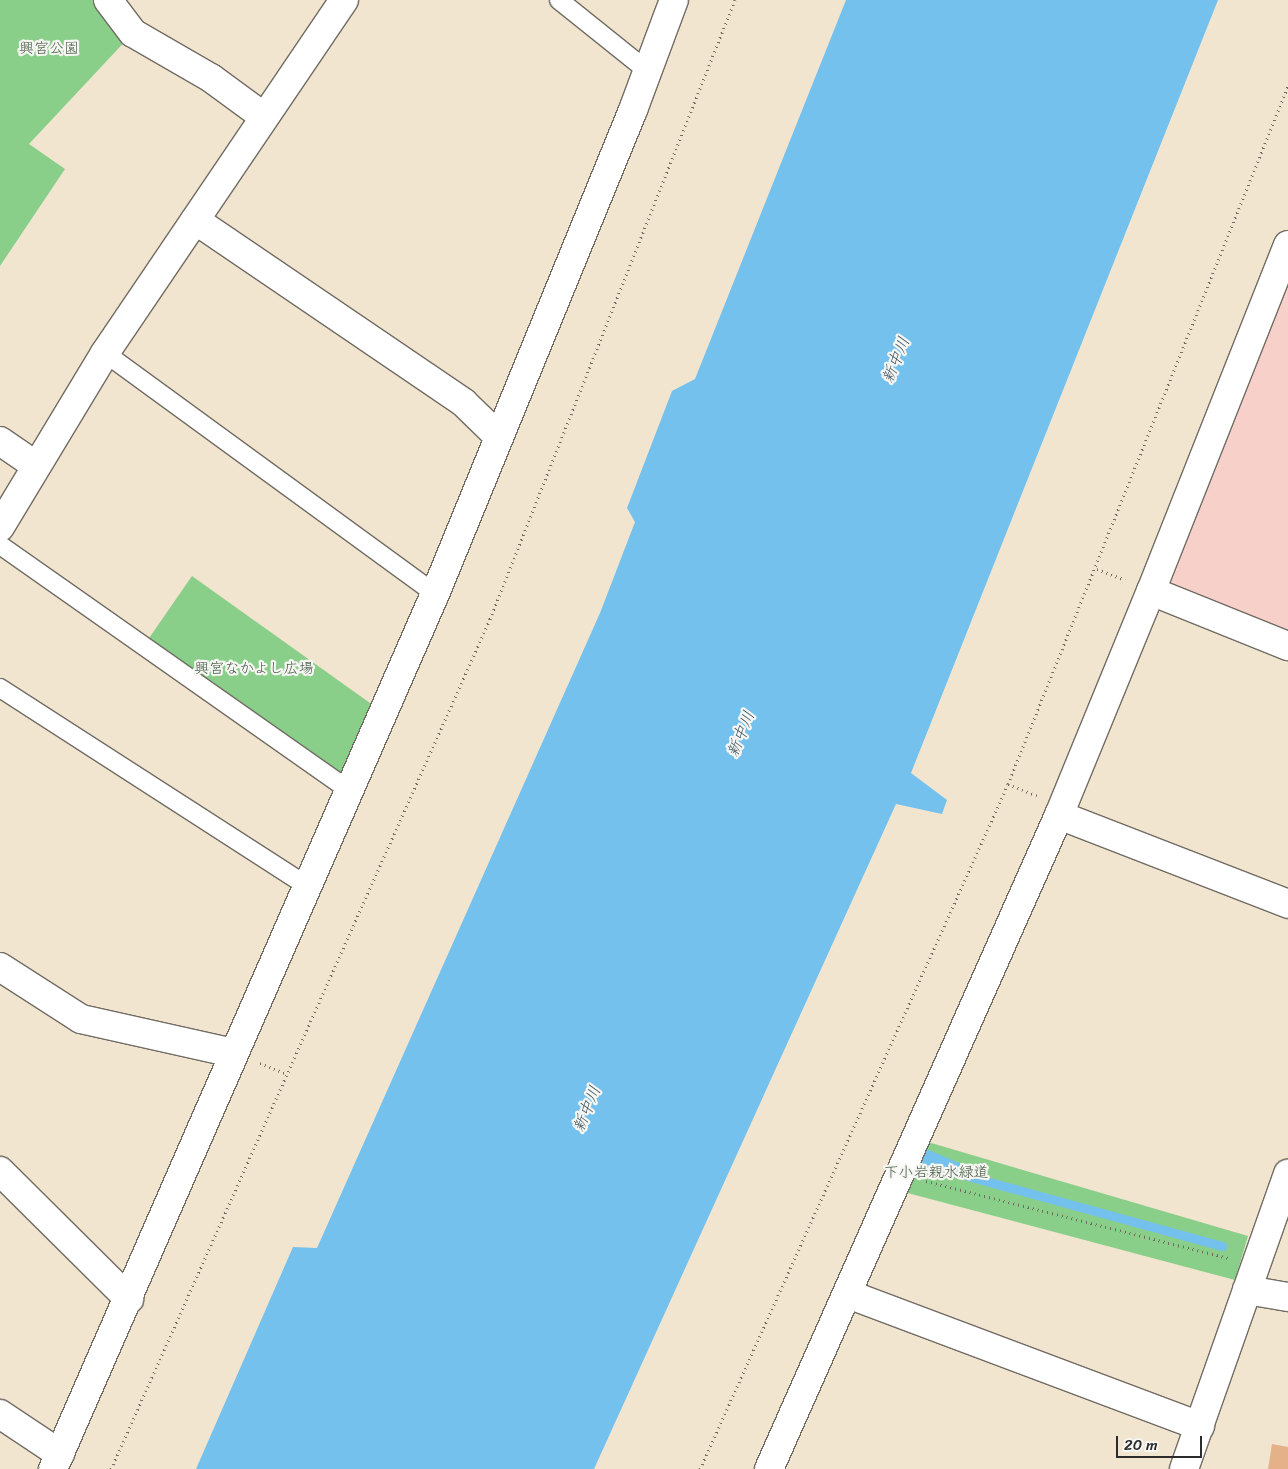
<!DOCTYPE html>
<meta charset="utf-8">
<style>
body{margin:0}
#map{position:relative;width:1288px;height:1469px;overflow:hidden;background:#f2e5cf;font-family:Sriracha,"Klee One",sans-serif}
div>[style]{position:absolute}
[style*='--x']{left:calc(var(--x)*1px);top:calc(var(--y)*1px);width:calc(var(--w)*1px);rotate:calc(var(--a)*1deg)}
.built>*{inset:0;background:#f7d0c9}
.green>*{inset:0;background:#89cf89}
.water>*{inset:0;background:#74c1ee}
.stream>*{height:9px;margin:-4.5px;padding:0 4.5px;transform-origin:4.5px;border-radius:4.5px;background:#74c1ee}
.building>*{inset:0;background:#e5b189}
.path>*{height:3px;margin-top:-1.5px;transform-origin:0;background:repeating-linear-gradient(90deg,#716c64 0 1px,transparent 0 5px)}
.roads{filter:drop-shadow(1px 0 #716c64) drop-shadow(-1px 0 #716c64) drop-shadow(0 1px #716c64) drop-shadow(0 -1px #716c64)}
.service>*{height:18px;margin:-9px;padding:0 9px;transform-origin:9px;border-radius:9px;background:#fff}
.minor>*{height:28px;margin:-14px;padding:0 14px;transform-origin:14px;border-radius:14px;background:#fff}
.tertiary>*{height:28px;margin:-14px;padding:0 14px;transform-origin:14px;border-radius:14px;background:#fff}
span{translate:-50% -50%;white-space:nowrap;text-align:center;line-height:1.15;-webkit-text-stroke:4.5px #f6f6f2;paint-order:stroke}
.park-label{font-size:15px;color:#475c47}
.water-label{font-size:16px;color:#415866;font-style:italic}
.scale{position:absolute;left:1116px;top:1436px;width:86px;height:22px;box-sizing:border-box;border:2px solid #2b2b2b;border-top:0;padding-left:6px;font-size:15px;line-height:18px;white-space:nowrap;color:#2b2b2b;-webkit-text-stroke:4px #f6f6f2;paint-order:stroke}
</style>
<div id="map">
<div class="built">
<div style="clip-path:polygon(1288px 267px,1288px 638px,1163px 581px)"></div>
</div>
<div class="green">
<div style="clip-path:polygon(0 0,103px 0,131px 35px,29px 144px,65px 169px,0 266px)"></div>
<div style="clip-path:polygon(192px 576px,377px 708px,344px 781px,147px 641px)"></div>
<div style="clip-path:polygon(921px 1140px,1248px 1236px,1235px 1280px,900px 1191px)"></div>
</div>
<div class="water">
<div style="clip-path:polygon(846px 0,1218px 0,911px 773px,947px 800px,942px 814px,896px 804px,594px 1469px,196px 1469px,293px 1247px,317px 1248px,600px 613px,635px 522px,627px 508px,672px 391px,695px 379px)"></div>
<div style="clip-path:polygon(924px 1148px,964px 1165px,961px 1175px,922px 1165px,916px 1159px)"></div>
</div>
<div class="stream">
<div style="--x:964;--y:1175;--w:268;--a:15.4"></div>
</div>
<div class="building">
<div style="clip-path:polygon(1272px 1444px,1288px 1447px,1288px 1469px,1268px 1469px)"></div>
</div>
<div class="path">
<div style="--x:1097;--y:569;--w:30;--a:21"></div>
<div style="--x:1008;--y:784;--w:31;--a:22"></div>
<div style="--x:260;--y:1063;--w:29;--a:22"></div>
<div style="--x:926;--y:1181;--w:312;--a:14.3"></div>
<div style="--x:111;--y:1469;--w:931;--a:-65.97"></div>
<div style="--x:490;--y:619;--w:666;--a:-68.41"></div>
<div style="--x:700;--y:1469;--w:751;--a:-65.79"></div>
<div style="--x:1008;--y:784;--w:752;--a:-68.14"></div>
</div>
<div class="roads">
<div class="service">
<div style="--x:559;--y:0;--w:110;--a:38.7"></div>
<div style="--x:105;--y:353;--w:409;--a:36.1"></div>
<div style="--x:0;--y:545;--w:426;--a:35.1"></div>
<div style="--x:0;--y:688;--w:368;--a:32.8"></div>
</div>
<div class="minor">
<div style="--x:108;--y:0;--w:41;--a:52.9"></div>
<div style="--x:133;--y:33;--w:90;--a:30"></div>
<div style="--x:211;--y:78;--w:66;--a:36.3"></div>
<div style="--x:195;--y:220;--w:325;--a:34.2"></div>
<div style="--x:464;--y:403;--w:49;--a:44.2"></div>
<div style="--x:1288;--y:245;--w:372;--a:111.6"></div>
<div style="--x:1151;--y:591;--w:148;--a:21.9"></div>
<div style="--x:0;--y:441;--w:42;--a:34.4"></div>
<div style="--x:1059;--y:815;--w:246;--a:21.2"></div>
<div style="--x:0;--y:967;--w:96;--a:32.7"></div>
<div style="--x:81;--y:1019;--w:156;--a:12.6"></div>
<div style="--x:0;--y:1171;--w:182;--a:44.8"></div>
<div style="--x:1247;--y:1290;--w:42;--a:9.7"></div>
<div style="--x:848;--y:1294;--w:376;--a:20.6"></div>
<div style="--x:0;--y:1414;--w:72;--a:33.7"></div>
<div style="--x:53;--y:1469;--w:955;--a:-66.42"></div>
<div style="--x:435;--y:594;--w:523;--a:-67.75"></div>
<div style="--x:633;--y:110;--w:117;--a:-69.6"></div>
<div style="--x:769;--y:1469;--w:715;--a:-66.09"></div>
<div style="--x:1059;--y:815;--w:242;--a:-67.7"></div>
</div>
<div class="tertiary">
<div style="--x:0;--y:527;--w:203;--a:-58.9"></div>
<div style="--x:105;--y:353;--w:426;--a:-55.9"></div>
<div style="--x:1184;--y:1469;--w:313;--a:-70.6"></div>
</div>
</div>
<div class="park-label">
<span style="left:49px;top:49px">興宮公園</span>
<span style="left:254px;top:669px">興宮なかよし広場</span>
<span style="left:936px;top:1173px">下小岩親水緑道</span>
</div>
<div class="water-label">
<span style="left:896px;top:360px;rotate:-68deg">新中川</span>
<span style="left:741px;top:734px;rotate:-68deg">新中川</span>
<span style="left:587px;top:1109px;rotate:-68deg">新中川</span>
</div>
<div class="scale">20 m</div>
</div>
